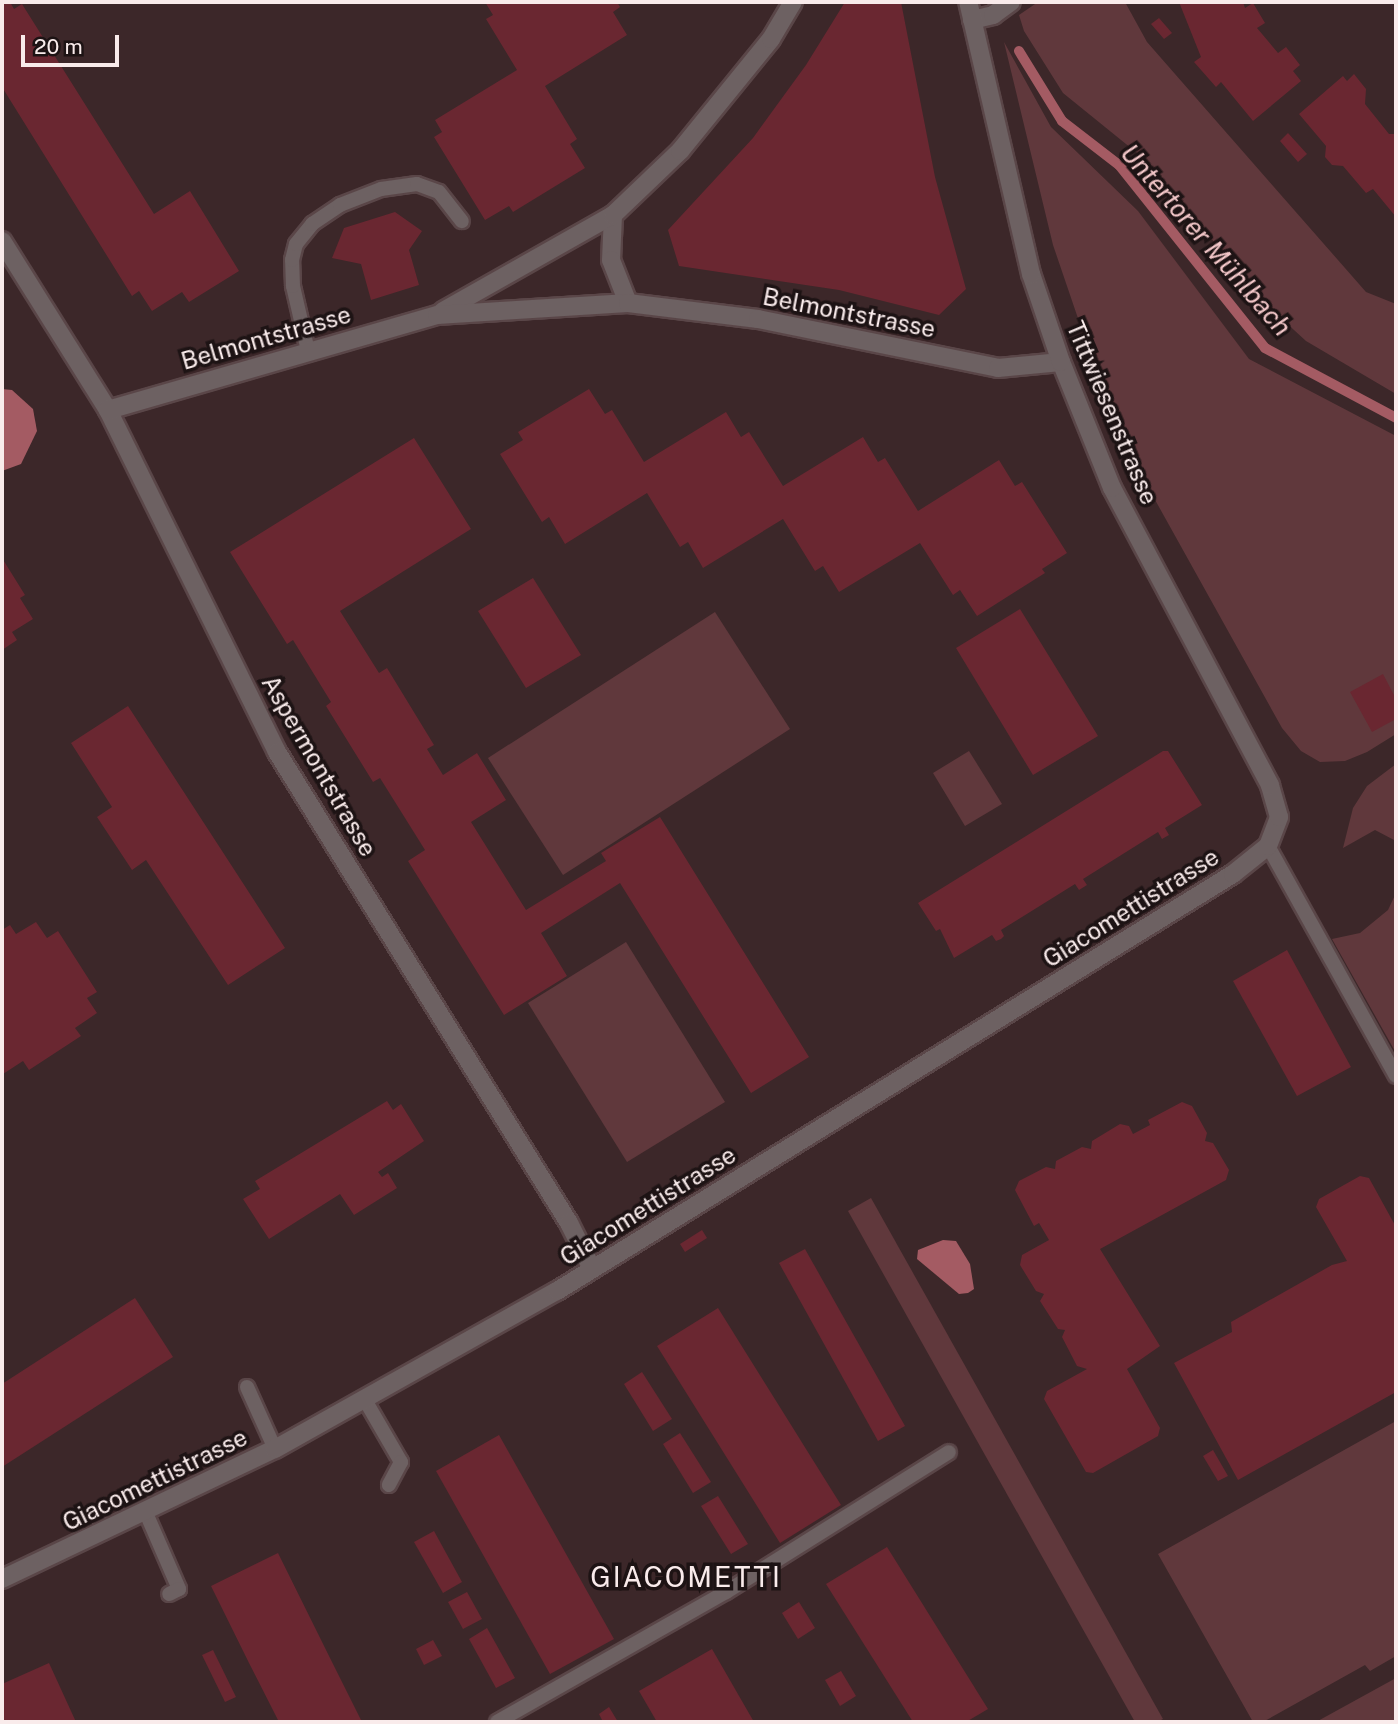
<!DOCTYPE html>
<meta charset="utf-8">
<style>
body{margin:0}
#map{position:relative;width:1398px;height:1724px;overflow:hidden;background:#3c2729;font-family:"Public Sans",sans-serif}
div>[style]{position:absolute}
[style*='--x']{left:calc(var(--x)*1px);top:calc(var(--y)*1px);width:calc(var(--w)*1px);rotate:calc(var(--a)*1deg)}
.green>*{inset:0;background:#60383c}
.water>*{inset:0;background:#a45b63}
.stream>*{height:10px;margin:-5px;padding:0 5px;transform-origin:5px;border-radius:5px;background:#a45b63}
.building>*{inset:0;background:#6a2731}
.roads{filter:drop-shadow(2px 0 #5a4648) drop-shadow(-2px 0 #5a4648) drop-shadow(0 2px #5a4648) drop-shadow(0 -2px #5a4648)}
.lane>*{height:14px;margin:-7px;padding:0 7px;transform-origin:7px;border-radius:7px;background:#6d6162}
.street>*{height:18px;margin:-9px;padding:0 9px;transform-origin:9px;border-radius:9px;background:#6d6162}
span{translate:-50% -50%;white-space:nowrap;text-align:center;line-height:1.15;-webkit-text-stroke:7px #1d1314;paint-order:stroke}
.street-label{font-size:24px;color:#f9ebeb}
.water-label{font-size:26px;color:#f3c7c9;font-style:italic}
.quarter-label{font-size:28px;color:#f9ebeb;letter-spacing:2px}
.frame{position:absolute;inset:0;border:4px solid #f9ebeb;pointer-events:none}
.scale{position:absolute;left:21px;top:35px;width:98px;height:32px;box-sizing:border-box;border:4px solid #f9ebeb;border-top:0;padding-left:9px;font-size:21px;line-height:24px;white-space:nowrap;color:#f9ebeb;-webkit-text-stroke:5px #1d1314;paint-order:stroke}
</style>
<div id="map">
<div class="green">
<div style="clip-path:polygon(1038px 2px,1125px 2px,1147px 42px,1366px 292px,1396px 304px,1396px 394px,1306px 341px,1270px 308px,1142px 157px,1063px 93px,1024px 31px,1019px 15px)"></div>
<div style="clip-path:polygon(1004px 42px,1051px 127px,1138px 211px,1249px 359px,1396px 436px,1396px 734px,1367px 752px,1345px 761px,1320px 762px,1301px 751px,1282px 728px,1154px 498px,1098px 377px,1053px 245px)"></div>
<div style="clip-path:polygon(715px 612px,790px 729px,563px 875px,488px 758px)"></div>
<div style="clip-path:polygon(969px 751px,1002px 804px,965px 826px,933px 773px)"></div>
<div style="clip-path:polygon(1396px 764px,1396px 851px,1394px 840px,1375px 830px,1343px 848px,1353px 808px,1367px 786px)"></div>
<div style="clip-path:polygon(1396px 893px,1396px 1053px,1332px 939px,1360px 933px,1388px 910px)"></div>
<div style="clip-path:polygon(626px 942px,725px 1102px,627px 1162px,528px 1003px)"></div>
<div style="clip-path:polygon(871px 1198px,1163px 1719px,1157px 1722px,1135px 1722px,848px 1211px)"></div>
<div style="clip-path:polygon(1396px 1421px,1396px 1656px,1370px 1671px,1365px 1665px,1263px 1722px,1253px 1722px,1158px 1554px)"></div>
<div style="clip-path:polygon(1396px 1678px,1396px 1722px,1316px 1722px)"></div>
</div>
<div class="water">
<div style="clip-path:polygon(2px 389px,12px 390px,33px 409px,37px 431px,21px 464px,2px 471px)"></div>
<div style="clip-path:polygon(943px 1240px,956px 1241px,970px 1264px,974px 1289px,968px 1293px,959px 1294px,917px 1259px,918px 1250px)"></div>
</div>
<div class="stream">
<div style="--x:1019;--y:51;--w:82;--a:58.4"></div>
<div style="--x:1062;--y:121;--w:72;--a:37.7"></div>
<div style="--x:1119;--y:165;--w:234;--a:51.4"></div>
<div style="--x:1265;--y:348;--w:149;--a:28.1"></div>
</div>
<div class="building">
<div style="clip-path:polygon(2px 2px,10px 2px,14px 9px,22px 4px,154px 214px,190px 191px,239px 271px,189px 302px,182px 292px,152px 311px,139px 291px,132px 296px,2px 87px)"></div>
<div style="clip-path:polygon(485px 2px,617px 2px,620px 7px,613px 12px,627px 35px,545px 86px,577px 139px,570px 144px,585px 168px,513px 212px,509px 206px,485px 220px,434px 137px,442px 132px,435px 120px,517px 70px,486px 19px,493px 15px)"></div>
<div style="clip-path:polygon(845px 2px,901px 2px,935px 177px,966px 289px,939px 315px,839px 290px,679px 266px,668px 230px,753px 138px,806px 65px)"></div>
<div style="clip-path:polygon(1179px 2px,1243px 2px,1245px 8px,1253px 3px,1265px 23px,1257px 28px,1278px 53px,1286px 47px,1300px 65px,1293px 71px,1301px 81px,1253px 121px,1221px 82px,1216px 87px,1194px 62px,1201px 57px)"></div>
<div style="clip-path:polygon(1159px 18px,1172px 33px,1164px 39px,1151px 24px)"></div>
<div style="clip-path:polygon(1354px 74px,1366px 89px,1365px 104px,1389px 134px,1396px 134px,1396px 217px,1373px 189px,1366px 193px,1343px 166px,1332px 165px,1325px 157px,1326px 146px,1299px 114px,1343px 76px,1347px 81px)"></div>
<div style="clip-path:polygon(1288px 133px,1307px 154px,1298px 162px,1280px 141px)"></div>
<div style="clip-path:polygon(395px 212px,422px 231px,409px 250px,419px 285px,371px 300px,361px 264px,332px 258px,344px 228px)"></div>
<div style="clip-path:polygon(589px 389px,605px 414px,612px 410px,644px 462px,726px 412px,741px 437px,749px 432px,783px 486px,863px 437px,878px 462px,885px 458px,918px 511px,999px 460px,1015px 486px,1022px 482px,1067px 553px,1042px 569px,1045px 573px,977px 616px,960px 590px,953px 595px,920px 543px,839px 592px,823px 566px,815px 571px,783px 519px,703px 568px,688px 542px,680px 547px,647px 493px,565px 544px,549px 517px,542px 522px,500px 454px,523px 440px,518px 432px)"></div>
<div style="clip-path:polygon(414px 438px,471px 529px,340px 611px,379px 673px,387px 668px,434px 745px,427px 749px,443px 775px,477px 753px,506px 800px,471px 822px,526px 910px,606px 861px,601px 853px,660px 817px,809px 1057px,751px 1093px,620px 883px,541px 933px,567px 976px,504px 1015px,408px 861px,425px 850px,380px 778px,373px 782px,326px 706px,331px 702px,293px 640px,287px 644px,230px 552px)"></div>
<div style="clip-path:polygon(2px 558px,25px 595px,20px 598px,33px 619px,12px 632px,17px 640px,2px 650px)"></div>
<div style="clip-path:polygon(533px 578px,581px 655px,526px 688px,478px 611px)"></div>
<div style="clip-path:polygon(1020px 609px,1098px 736px,1033px 775px,956px 648px)"></div>
<div style="clip-path:polygon(1383px 674px,1396px 699px,1396px 719px,1372px 732px,1350px 692px)"></div>
<div style="clip-path:polygon(128px 706px,285px 948px,228px 985px,146px 860px,132px 870px,97px 817px,112px 807px,71px 743px)"></div>
<div style="clip-path:polygon(1163px 751px,1168px 751px,1202px 805px,1165px 828px,1169px 835px,1162px 839px,1158px 832px,1083px 879px,1087px 885px,1079px 890px,1075px 884px,1001px 930px,1004px 936px,1001px 939px,996px 941px,992px 935px,954px 958px,940px 929px,936px 931px,918px 903px)"></div>
<div style="clip-path:polygon(36px 922px,47px 938px,58px 931px,97px 992px,87px 998px,97px 1013px,75px 1028px,81px 1036px,29px 1070px,23px 1061px,3px 1074px,2px 930px,10px 925px,16px 934px)"></div>
<div style="clip-path:polygon(1287px 950px,1351px 1067px,1297px 1096px,1233px 981px)"></div>
<div style="clip-path:polygon(387px 1101px,393px 1110px,401px 1104px,424px 1141px,378px 1172px,382px 1177px,388px 1173px,397px 1188px,354px 1215px,340px 1194px,269px 1239px,243px 1199px,260px 1189px,255px 1181px)"></div>
<div style="clip-path:polygon(1182px 1102px,1192px 1106px,1207px 1133px,1205px 1141px,1213px 1143px,1229px 1170px,1226px 1180px,1100px 1249px,1160px 1346px,1127px 1369px,1160px 1428px,1158px 1436px,1093px 1473px,1086px 1472px,1044px 1399px,1047px 1391px,1087px 1369px,1077px 1366px,1062px 1337px,1065px 1330px,1058px 1329px,1040px 1301px,1044px 1294px,1036px 1291px,1020px 1265px,1022px 1255px,1049px 1240px,1039px 1223px,1034px 1226px,1015px 1190px,1019px 1181px,1046px 1167px,1055px 1169px,1056px 1161px,1082px 1147px,1091px 1149px,1092px 1141px,1120px 1124px,1129px 1126px,1133px 1134px,1150px 1125px,1148px 1120px)"></div>
<div style="clip-path:polygon(1360px 1176px,1369px 1178px,1396px 1227px,1396px 1392px,1238px 1480px,1174px 1363px,1232px 1332px,1231px 1322px,1332px 1265px,1347px 1261px,1316px 1207px,1319px 1199px)"></div>
<div style="clip-path:polygon(702px 1230px,707px 1238px,685px 1252px,680px 1244px)"></div>
<div style="clip-path:polygon(805px 1249px,905px 1426px,878px 1441px,779px 1263px)"></div>
<div style="clip-path:polygon(135px 1298px,173px 1357px,2px 1467px,2px 1384px)"></div>
<div style="clip-path:polygon(718px 1308px,841px 1505px,780px 1543px,657px 1346px)"></div>
<div style="clip-path:polygon(642px 1372px,672px 1419px,653px 1431px,624px 1384px)"></div>
<div style="clip-path:polygon(680px 1433px,711px 1482px,693px 1493px,663px 1444px)"></div>
<div style="clip-path:polygon(499px 1435px,614px 1639px,550px 1674px,436px 1471px)"></div>
<div style="clip-path:polygon(1213px 1450px,1228px 1476px,1218px 1481px,1203px 1456px)"></div>
<div style="clip-path:polygon(718px 1496px,748px 1544px,731px 1554px,701px 1506px)"></div>
<div style="clip-path:polygon(434px 1531px,462px 1582px,443px 1593px,414px 1542px)"></div>
<div style="clip-path:polygon(887px 1547px,988px 1709px,966px 1722px,913px 1722px,826px 1584px)"></div>
<div style="clip-path:polygon(278px 1553px,330px 1658px,362px 1722px,279px 1722px,249px 1663px,211px 1586px)"></div>
<div style="clip-path:polygon(467px 1592px,482px 1619px,463px 1629px,448px 1602px)"></div>
<div style="clip-path:polygon(799px 1602px,815px 1628px,798px 1639px,782px 1613px)"></div>
<div style="clip-path:polygon(487px 1628px,515px 1678px,496px 1688px,469px 1639px)"></div>
<div style="clip-path:polygon(433px 1640px,442px 1656px,424px 1665px,416px 1649px)"></div>
<div style="clip-path:polygon(712px 1649px,754px 1722px,657px 1722px,639px 1691px)"></div>
<div style="clip-path:polygon(213px 1650px,236px 1697px,225px 1702px,202px 1655px)"></div>
<div style="clip-path:polygon(49px 1663px,76px 1722px,2px 1722px,2px 1684px)"></div>
<div style="clip-path:polygon(841px 1671px,856px 1696px,840px 1706px,825px 1680px)"></div>
<div style="clip-path:polygon(609px 1707px,618px 1722px,603px 1722px,599px 1714px)"></div>
</div>
<div class="roads">
<div class="lane">
<div style="--x:308;--y:351;--w:67;--a:-103"></div>
<div style="--x:293;--y:286;--w:26;--a:-92"></div>
<div style="--x:292;--y:260;--w:16;--a:-76"></div>
<div style="--x:296;--y:244;--w:26;--a:-51"></div>
<div style="--x:312;--y:224;--w:34;--a:-34"></div>
<div style="--x:340;--y:205;--w:44;--a:-21.3"></div>
<div style="--x:381;--y:189;--w:36;--a:-8"></div>
<div style="--x:417;--y:184;--w:23;--a:20"></div>
<div style="--x:439;--y:192;--w:37;--a:52"></div>
<div style="--x:1268;--y:846;--w:263;--a:60.9"></div>
<div style="--x:247;--y:1387;--w:68;--a:65.7"></div>
<div style="--x:365;--y:1400;--w:72;--a:59.9"></div>
<div style="--x:401;--y:1462;--w:26;--a:118"></div>
<div style="--x:146;--y:1513;--w:83;--a:66.5"></div>
<div style="--x:179;--y:1589;--w:11;--a:153"></div>
<div style="--x:497;--y:1722;--w:263;--a:-29.6"></div>
<div style="--x:726;--y:1592;--w:263;--a:-32.1"></div>
</div>
<div class="street">
<div style="--x:972;--y:20;--w:22;--a:-13"></div>
<div style="--x:993;--y:15;--w:22;--a:-36"></div>
<div style="--x:613;--y:215;--w:45;--a:92.5"></div>
<div style="--x:611;--y:260;--w:46;--a:68.4"></div>
<div style="--x:2;--y:241;--w:199;--a:57.9"></div>
<div style="--x:108;--y:410;--w:381;--a:63.7"></div>
<div style="--x:277;--y:752;--w:554;--a:58.2"></div>
<div style="--x:569;--y:1223;--w:51;--a:63.4"></div>
<div style="--x:443;--y:311;--w:195;--a:-29.5"></div>
<div style="--x:613;--y:215;--w:93;--a:-43.7"></div>
<div style="--x:680;--y:151;--w:144;--a:-50.9"></div>
<div style="--x:771;--y:39;--w:43;--a:-59.3"></div>
<div style="--x:108;--y:410;--w:342;--a:-16.1"></div>
<div style="--x:437;--y:315;--w:191;--a:-3.6"></div>
<div style="--x:628;--y:303;--w:131;--a:7"></div>
<div style="--x:758;--y:319;--w:245;--a:11.5"></div>
<div style="--x:998;--y:368;--w:63;--a:-5.4"></div>
<div style="--x:2;--y:1579;--w:302;--a:-25.5"></div>
<div style="--x:275;--y:1449;--w:323;--a:-29.3"></div>
<div style="--x:557;--y:1291;--w:794;--a:-31.67"></div>
<div style="--x:1233;--y:874;--w:45;--a:-38.7"></div>
<div style="--x:1268;--y:846;--w:31;--a:-69"></div>
<div style="--x:1279;--y:817;--w:33;--a:-106"></div>
<div style="--x:1270;--y:785;--w:336;--a:-118"></div>
<div style="--x:1112;--y:488;--w:136;--a:-112"></div>
<div style="--x:1061;--y:362;--w:93;--a:-108.8"></div>
<div style="--x:1031;--y:274;--w:279;--a:-103"></div>
</div>
</div>
<div class="street-label">
<span style="left:849px;top:313px;rotate:11deg">Belmontstrasse</span>
<span style="left:266px;top:338px;rotate:-16deg">Belmontstrasse</span>
<span style="left:1112px;top:413px;rotate:67deg">Tittwiesenstrasse</span>
<span style="left:319px;top:766px;rotate:60deg">Aspermontstrasse</span>
<span style="left:1131px;top:908px;rotate:-32deg">Giacomettistrasse</span>
<span style="left:648px;top:1206px;rotate:-32deg">Giacomettistrasse</span>
<span style="left:155px;top:1480px;rotate:-26deg">Giacomettistrasse</span>
</div>
<div class="water-label">
<span style="left:1206px;top:240px;rotate:49deg">Untertorer Mühlbach</span>
</div>
<div class="quarter-label">
<span style="left:686px;top:1577px">GIACOMETTI</span>
</div>
<div class="frame"></div>
<div class="scale">20 m</div>
</div>
